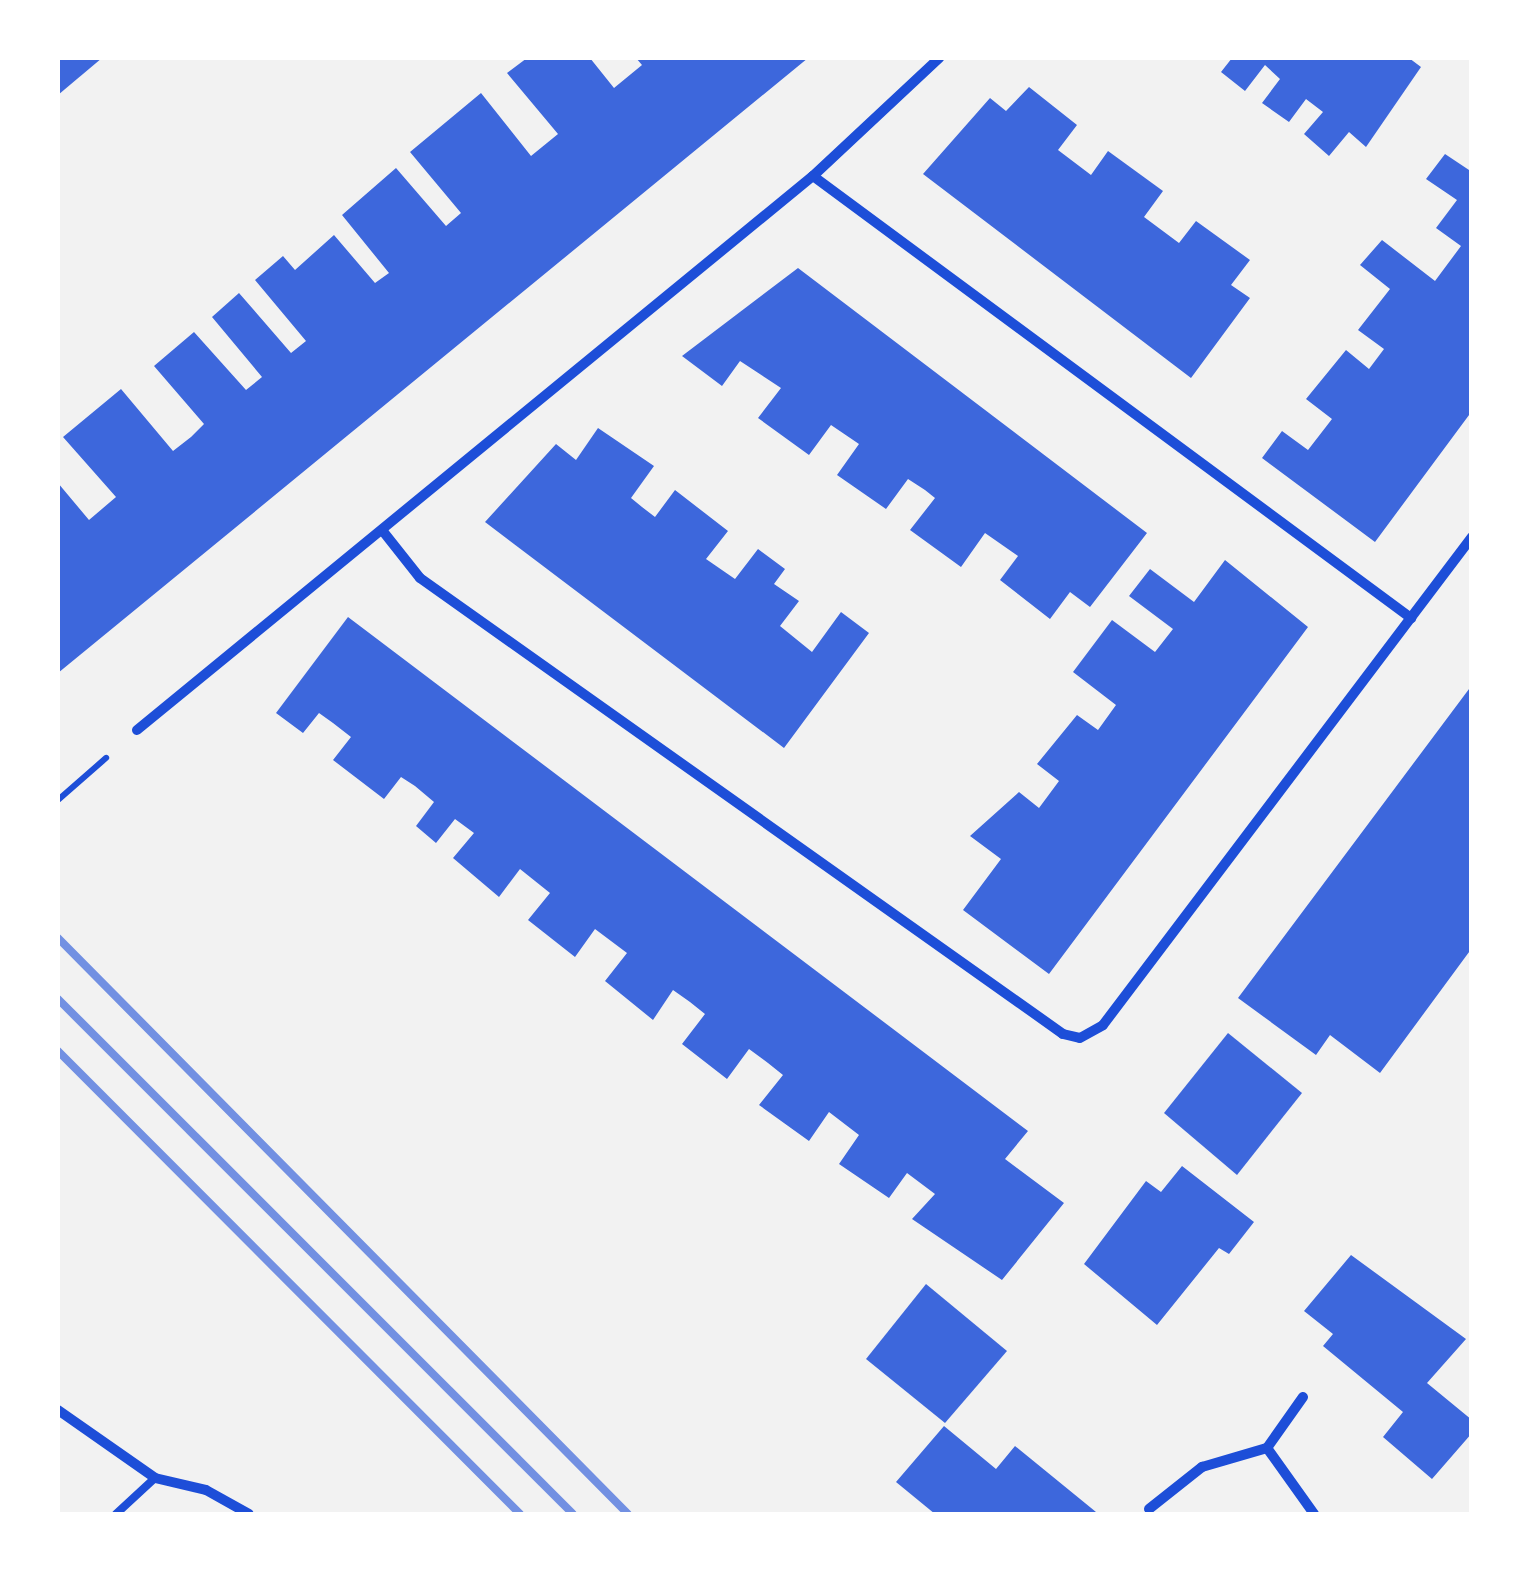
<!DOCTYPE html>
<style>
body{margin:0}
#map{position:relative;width:1529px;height:1572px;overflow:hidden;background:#f2f2f2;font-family:"Open Sans",sans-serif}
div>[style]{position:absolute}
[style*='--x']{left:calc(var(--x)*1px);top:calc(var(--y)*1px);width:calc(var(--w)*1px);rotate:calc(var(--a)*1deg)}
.building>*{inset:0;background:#3d67dc}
.path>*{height:6px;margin:-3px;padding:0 3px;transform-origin:3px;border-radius:3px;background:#1d4ed8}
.service>*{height:8px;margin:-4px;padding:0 4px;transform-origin:4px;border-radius:4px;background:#1d4ed8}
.minor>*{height:10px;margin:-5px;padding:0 5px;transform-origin:5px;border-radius:5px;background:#1d4ed8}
.rail>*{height:8px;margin:-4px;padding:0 4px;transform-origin:4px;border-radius:4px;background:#7290e2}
span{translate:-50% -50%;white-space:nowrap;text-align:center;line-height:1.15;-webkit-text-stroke:8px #fff;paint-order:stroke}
.frame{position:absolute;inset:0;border:60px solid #fff;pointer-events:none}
</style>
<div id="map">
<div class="building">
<div style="clip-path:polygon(58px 58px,102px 58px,58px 95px)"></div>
<div style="clip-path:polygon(527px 58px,590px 58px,614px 88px,642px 65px,636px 58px,808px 58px,58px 673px,58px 483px,89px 520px,116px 497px,63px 437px,121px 389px,173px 451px,191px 437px,204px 424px,154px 366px,194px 332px,246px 390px,262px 377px,212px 317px,239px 293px,291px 353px,306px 341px,255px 280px,283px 256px,295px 270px,334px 235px,375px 283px,389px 273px,342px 215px,396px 168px,446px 226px,461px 213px,410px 152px,481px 93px,531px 156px,558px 134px,507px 73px)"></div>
<div style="clip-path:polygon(1232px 58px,1409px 58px,1421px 67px,1366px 147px,1349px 132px,1329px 156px,1304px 134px,1323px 112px,1306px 99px,1289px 122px,1262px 103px,1280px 79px,1265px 65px,1245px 91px,1221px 72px)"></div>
<div style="clip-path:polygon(1029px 87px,1077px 125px,1058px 150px,1091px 175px,1108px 151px,1163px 191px,1144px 217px,1179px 243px,1196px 221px,1250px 260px,1231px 285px,1250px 298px,1191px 378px,923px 174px,990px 98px,1006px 111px)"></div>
<div style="clip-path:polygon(1445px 154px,1472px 172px,1472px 411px,1375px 542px,1262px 458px,1282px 431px,1308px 450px,1332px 419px,1306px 399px,1346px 350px,1369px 369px,1384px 349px,1358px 330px,1390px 289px,1360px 265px,1382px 240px,1435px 281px,1461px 246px,1436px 228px,1457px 200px,1426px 179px)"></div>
<div style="clip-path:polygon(798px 268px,1147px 533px,1090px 607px,1070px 592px,1050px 619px,1000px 580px,1018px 556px,985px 533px,961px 567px,910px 530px,935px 498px,925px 490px,908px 479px,886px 509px,837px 475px,859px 444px,831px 425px,809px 455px,758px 418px,781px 388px,740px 361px,722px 386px,682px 356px)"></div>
<div style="clip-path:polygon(598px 428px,654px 466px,631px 498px,642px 507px,655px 517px,675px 490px,728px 531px,706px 559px,735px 579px,758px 549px,785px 569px,774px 584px,799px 601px,780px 626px,812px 652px,841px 612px,869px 633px,784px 748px,485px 522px,556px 444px,576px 460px)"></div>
<div style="clip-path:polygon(1225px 560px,1308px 627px,1049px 974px,963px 910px,1001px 859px,970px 836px,1019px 792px,1039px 808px,1059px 781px,1037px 764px,1077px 715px,1098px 730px,1116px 705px,1073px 672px,1112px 620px,1155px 652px,1173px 629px,1129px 596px,1150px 569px,1194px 602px)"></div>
<div style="clip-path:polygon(348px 617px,1028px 1131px,1005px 1159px,1064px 1203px,1002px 1280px,912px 1219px,935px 1194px,907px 1173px,889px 1198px,839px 1164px,859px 1135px,829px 1112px,809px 1141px,759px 1105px,783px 1075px,768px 1063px,749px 1049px,727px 1079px,682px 1044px,705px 1014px,690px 1002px,673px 990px,653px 1020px,605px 981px,627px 953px,595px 929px,575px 957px,528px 920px,550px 893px,520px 869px,499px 897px,453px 858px,474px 833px,455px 819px,436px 843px,416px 826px,434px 802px,415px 786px,401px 777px,384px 799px,333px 760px,351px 737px,333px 723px,319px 713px,303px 733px,276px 713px)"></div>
<div style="clip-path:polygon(1472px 685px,1472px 948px,1380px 1073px,1330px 1035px,1316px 1055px,1238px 998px)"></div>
<div style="clip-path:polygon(1228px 1033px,1302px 1093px,1237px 1175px,1164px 1113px)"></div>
<div style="clip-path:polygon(1182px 1166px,1254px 1222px,1229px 1254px,1219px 1248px,1157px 1325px,1084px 1264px,1146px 1181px,1161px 1192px)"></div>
<div style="clip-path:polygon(1351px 1255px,1466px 1339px,1427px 1383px,1472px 1420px,1472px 1433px,1432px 1479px,1383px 1437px,1403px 1412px,1323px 1346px,1333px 1334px,1304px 1311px)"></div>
<div style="clip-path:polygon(926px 1284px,1007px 1351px,945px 1423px,866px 1359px)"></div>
<div style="clip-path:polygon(944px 1426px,996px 1469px,1015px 1446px,1096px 1512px,935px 1514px,896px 1482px)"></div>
</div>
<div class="path">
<div style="--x:58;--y:800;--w:64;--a:-41.2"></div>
</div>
<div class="service">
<div style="--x:116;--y:1514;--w:53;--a:-42.7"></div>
</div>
<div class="minor">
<div style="--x:813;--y:176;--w:744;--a:36.47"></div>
<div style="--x:382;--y:530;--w:61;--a:51.6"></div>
<div style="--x:420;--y:578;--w:788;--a:35.34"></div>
<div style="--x:1063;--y:1034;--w:17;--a:13"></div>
<div style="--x:1080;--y:1038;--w:26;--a:-29"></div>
<div style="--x:1103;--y:1025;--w:612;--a:-52.91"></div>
<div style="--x:137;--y:730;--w:874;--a:-39.34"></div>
<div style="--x:813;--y:176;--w:173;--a:-43.1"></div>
<div style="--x:1303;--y:1397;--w:62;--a:125.2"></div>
<div style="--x:1267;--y:1448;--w:81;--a:54.5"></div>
<div style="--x:58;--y:1410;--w:118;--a:35"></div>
<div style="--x:155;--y:1478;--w:52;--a:13.2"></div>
<div style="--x:206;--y:1490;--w:49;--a:29.2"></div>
<div style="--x:1149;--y:1509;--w:68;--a:-38.4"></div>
<div style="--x:1202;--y:1467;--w:68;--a:-16.3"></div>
</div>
<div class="rail">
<div style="--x:58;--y:938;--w:810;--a:45.3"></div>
<div style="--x:58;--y:999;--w:728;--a:45"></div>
<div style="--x:58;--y:1051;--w:654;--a:45.06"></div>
</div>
<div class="frame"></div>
</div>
